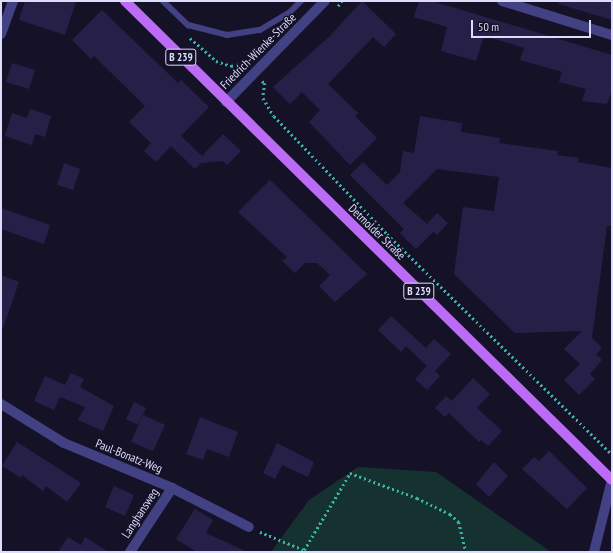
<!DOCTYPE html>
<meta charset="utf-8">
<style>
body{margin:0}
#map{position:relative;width:613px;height:553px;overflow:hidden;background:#151228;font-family:"PT Sans Narrow",sans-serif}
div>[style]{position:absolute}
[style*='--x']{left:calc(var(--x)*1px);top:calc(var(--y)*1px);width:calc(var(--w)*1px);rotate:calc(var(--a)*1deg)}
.green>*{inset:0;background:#163230}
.building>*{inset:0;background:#262048}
.path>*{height:2.5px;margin-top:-1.25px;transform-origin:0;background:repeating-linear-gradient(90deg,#39b4a6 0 2px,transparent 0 5px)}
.lane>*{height:6px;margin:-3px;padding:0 3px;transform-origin:3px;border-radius:3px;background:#414184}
.street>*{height:10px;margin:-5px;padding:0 5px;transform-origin:5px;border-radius:5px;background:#414184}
.primary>*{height:10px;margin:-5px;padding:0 5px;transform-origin:5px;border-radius:5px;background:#bb6bf5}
span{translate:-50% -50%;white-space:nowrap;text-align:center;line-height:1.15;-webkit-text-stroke:3px #151228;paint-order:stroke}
.shield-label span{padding:1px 3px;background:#151228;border:1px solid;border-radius:3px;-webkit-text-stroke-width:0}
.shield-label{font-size:11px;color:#dedcfd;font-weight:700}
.street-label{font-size:12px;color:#dedcfd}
.frame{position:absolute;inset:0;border:2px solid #dedcfd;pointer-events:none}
.scale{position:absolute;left:471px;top:20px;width:120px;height:18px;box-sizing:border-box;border:2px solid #dedcfd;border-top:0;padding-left:5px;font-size:12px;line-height:14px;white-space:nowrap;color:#dedcfd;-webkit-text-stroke:3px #151228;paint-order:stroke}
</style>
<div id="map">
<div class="green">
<div style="clip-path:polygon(358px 467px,436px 472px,551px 552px,271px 552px,309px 500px)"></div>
</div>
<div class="building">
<div style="clip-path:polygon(25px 1px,76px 1px,65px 35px,19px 20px)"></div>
<div style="clip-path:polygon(362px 1px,396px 34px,384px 47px,373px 37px,328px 84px,358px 113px,355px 116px,377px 138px,350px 165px,309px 122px,320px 110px,302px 92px,290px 104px,273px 87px,330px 36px)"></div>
<div style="clip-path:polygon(419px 1px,432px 1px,612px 55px,612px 90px,607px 104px,582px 101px,586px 89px,559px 82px,562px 72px,520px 60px,524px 48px,512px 44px,484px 36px,476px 61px,441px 51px,447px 27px,414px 17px)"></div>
<div style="clip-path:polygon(559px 1px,612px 1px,612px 20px,559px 4px)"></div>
<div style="clip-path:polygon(102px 10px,178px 83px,181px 80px,209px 107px,181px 136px,202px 156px,223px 134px,241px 151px,227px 165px,223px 161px,201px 163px,195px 169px,171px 146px,156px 162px,144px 151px,151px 143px,129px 122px,145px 106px,94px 56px,91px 59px,72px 40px)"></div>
<div style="clip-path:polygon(12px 63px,35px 70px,29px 89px,6px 82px)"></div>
<div style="clip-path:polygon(30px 109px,51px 116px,45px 137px,35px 134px,32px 145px,5px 136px,12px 113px,27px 118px)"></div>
<div style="clip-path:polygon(420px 116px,462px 123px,461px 132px,500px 138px,499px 143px,558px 151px,557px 155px,579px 158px,578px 162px,612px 168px,612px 226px,607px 226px,592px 338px,602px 348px,596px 354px,602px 360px,590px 374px,595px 379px,579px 395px,564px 380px,580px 364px,564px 349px,582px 331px,515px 333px,454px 274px,463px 207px,494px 211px,499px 177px,437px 169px,403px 203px,427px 224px,437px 213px,448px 223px,437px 235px,433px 232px,416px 249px,400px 233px,404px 229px,350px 175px,363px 162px,387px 185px,400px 172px,403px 151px,414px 153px)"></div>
<div style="clip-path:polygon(64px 163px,80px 169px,73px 190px,57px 185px)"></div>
<div style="clip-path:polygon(270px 180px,367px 274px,335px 302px,319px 286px,330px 275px,317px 263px,305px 263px,295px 273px,282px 261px,287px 257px,238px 212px)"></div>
<div style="clip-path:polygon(1px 208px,50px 225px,44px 244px,1px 229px)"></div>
<div style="clip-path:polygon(1px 275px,19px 282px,3px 328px,1px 328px)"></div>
<div style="clip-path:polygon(391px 316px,426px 348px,434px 339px,451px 354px,435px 371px,440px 376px,427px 390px,415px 379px,427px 366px,406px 346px,401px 352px,378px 330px)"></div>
<div style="clip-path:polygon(71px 373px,84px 379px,80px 387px,114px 406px,103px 431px,78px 420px,85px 407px,60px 397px,54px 410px,34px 401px,45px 376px,65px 385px)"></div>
<div style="clip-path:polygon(473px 378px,490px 394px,477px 408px,502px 431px,488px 446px,481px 440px,479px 442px,449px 413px,445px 417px,435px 408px,446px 396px,452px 401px)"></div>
<div style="clip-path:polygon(134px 402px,146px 408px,138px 425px,126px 419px)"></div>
<div style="clip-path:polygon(143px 415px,165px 425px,153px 451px,131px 442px)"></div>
<div style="clip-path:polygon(200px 417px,238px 432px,229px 457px,207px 449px,203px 460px,186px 454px)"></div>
<div style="clip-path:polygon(17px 442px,81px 483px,67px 502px,46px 486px,43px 491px,22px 475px,21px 478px,2px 466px)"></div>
<div style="clip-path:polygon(277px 443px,314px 462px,308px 477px,282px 465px,275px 479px,263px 473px)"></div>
<div style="clip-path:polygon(549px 451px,587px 488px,567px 509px,522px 469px,534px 457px,539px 461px)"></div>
<div style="clip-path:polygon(494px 462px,508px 476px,489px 497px,476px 484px)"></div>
<div style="clip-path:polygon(114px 486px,134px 495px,125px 516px,105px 507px)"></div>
<div style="clip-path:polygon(195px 509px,213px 520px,206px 533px,247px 552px,197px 552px,176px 539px)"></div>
<div style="clip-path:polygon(68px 537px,81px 545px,85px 537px,108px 552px,58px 552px)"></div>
</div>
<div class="path">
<div style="--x:338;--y:6;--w:6;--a:-51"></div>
<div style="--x:190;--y:38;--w:35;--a:41"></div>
<div style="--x:216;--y:61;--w:16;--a:18"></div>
<div style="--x:231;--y:66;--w:11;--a:-10"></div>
<div style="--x:242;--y:64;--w:4;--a:34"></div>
<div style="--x:262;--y:81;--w:4;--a:34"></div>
<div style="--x:265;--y:83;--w:15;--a:98"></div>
<div style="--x:263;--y:98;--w:21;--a:59"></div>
<div style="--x:274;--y:116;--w:163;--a:46.2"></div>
<div style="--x:387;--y:234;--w:315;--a:44.4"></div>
<div style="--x:260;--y:532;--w:48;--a:22.2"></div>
<div style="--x:304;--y:550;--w:90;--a:-59.1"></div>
<div style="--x:350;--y:473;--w:72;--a:20.5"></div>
<div style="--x:417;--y:498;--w:37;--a:26"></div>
<div style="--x:450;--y:514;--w:12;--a:42"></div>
<div style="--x:459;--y:522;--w:31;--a:77"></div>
</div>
<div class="lane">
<div style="--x:163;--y:1;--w:35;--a:44"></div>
<div style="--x:188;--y:25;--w:40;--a:14.4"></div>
<div style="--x:227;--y:35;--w:33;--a:-9"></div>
<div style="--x:260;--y:30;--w:35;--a:-31"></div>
<div style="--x:290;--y:12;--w:16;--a:-45"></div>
</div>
<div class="street">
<div style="--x:502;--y:1;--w:115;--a:17.2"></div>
<div style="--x:1;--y:34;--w:35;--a:-70"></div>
<div style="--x:226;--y:102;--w:141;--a:-45.6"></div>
<div style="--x:1;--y:404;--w:74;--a:31.8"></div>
<div style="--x:64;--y:443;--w:117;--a:22.6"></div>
<div style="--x:172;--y:488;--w:86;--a:26.9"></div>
<div style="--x:130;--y:552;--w:77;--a:-56.7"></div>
<div style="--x:594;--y:552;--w:74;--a:-76"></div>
</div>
<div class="primary">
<div style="--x:125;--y:1;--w:683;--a:44.53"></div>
</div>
<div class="shield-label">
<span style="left:181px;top:57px">B 239</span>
<span style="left:419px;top:291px">B 239</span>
</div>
<div class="street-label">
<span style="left:258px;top:51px;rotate:-45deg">Friedrich-Wienke-Straße</span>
<span style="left:377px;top:232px;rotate:44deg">Detmolder Straße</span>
<span style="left:129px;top:456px;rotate:22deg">Paul-Bonatz-Weg</span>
<span style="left:140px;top:513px;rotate:-57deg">Langhansweg</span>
</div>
<div class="frame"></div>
<div class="scale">50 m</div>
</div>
